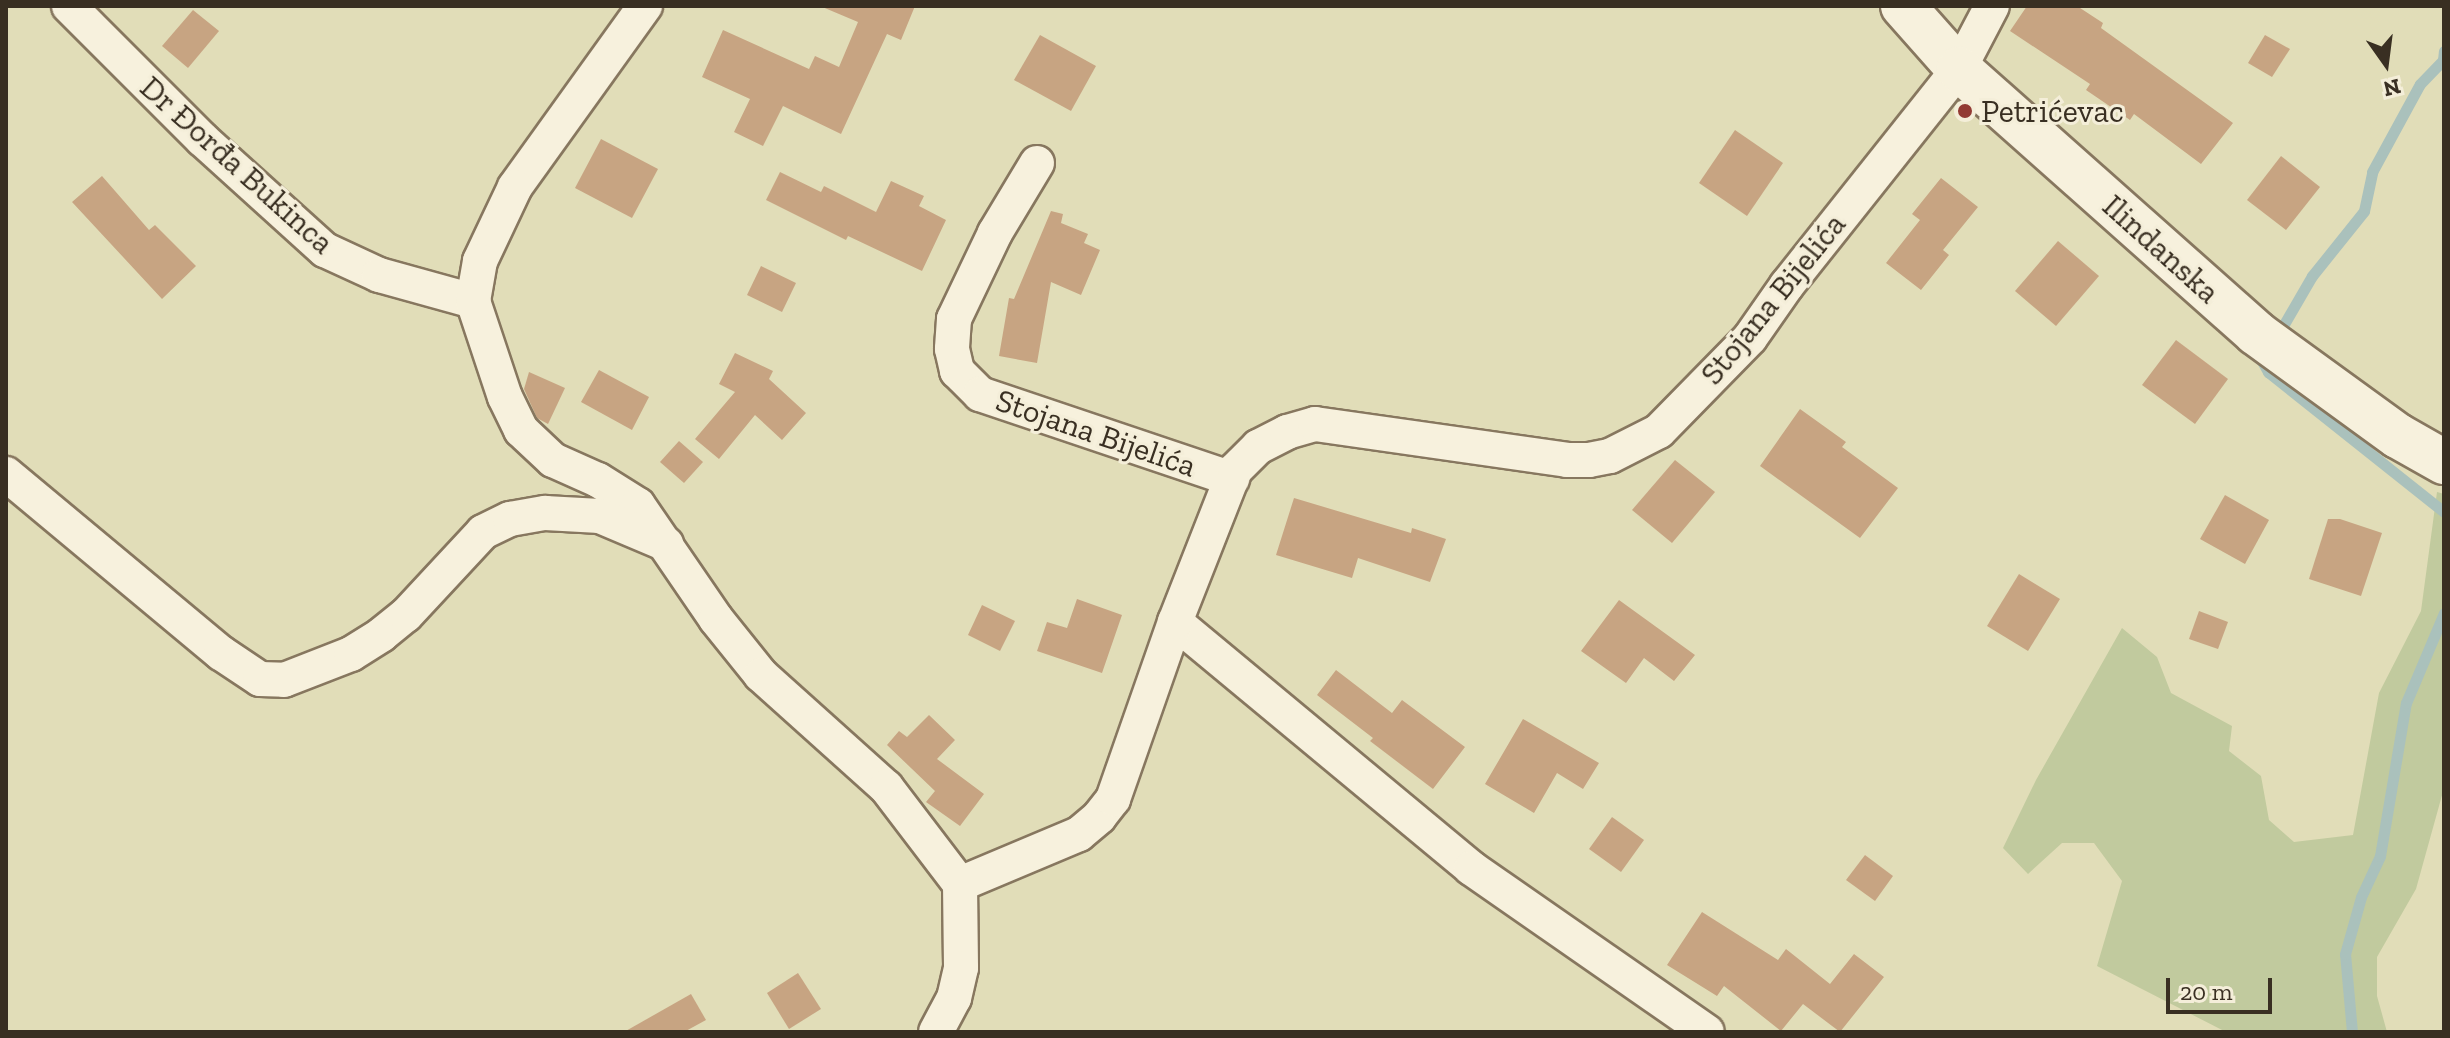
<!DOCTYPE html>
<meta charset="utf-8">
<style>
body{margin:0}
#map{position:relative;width:2450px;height:1038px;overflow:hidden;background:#ece4ca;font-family:"Zilla Slab",serif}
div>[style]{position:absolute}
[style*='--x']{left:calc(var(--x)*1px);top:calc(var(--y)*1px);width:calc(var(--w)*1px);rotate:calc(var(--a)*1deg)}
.farmland>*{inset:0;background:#e1ddb8}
.green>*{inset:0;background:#c1ca9e}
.stream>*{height:11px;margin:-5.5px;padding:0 5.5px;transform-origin:5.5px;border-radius:5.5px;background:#aac1bc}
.building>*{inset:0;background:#c7a482}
.roads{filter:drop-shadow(2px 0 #87775f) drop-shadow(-2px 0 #87775f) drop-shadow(0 2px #87775f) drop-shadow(0 -2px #87775f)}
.street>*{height:34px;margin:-17px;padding:0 17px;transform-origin:17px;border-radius:17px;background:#f7f1dd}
.secondary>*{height:44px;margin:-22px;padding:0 22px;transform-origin:22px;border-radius:22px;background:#f7f1dd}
.dots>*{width:22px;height:22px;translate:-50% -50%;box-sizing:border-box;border:4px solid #f4eed9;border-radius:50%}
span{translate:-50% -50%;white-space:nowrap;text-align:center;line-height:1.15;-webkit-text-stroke:6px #f4eed9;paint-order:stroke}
.poi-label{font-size:32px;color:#392f22}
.left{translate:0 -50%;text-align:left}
.street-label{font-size:32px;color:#392f22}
.frame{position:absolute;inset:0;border:8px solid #392f22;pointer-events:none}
.north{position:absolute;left:2346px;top:24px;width:80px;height:80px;-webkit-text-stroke:6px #f4eed9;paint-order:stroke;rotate:166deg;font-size:22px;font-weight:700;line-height:32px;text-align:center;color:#392f22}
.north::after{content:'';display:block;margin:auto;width:28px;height:36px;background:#392f22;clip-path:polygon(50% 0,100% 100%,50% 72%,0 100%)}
.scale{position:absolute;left:2166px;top:978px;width:106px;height:36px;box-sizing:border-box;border:4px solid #392f22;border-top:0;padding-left:10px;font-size:24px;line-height:28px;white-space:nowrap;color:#392f22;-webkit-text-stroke:6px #f4eed9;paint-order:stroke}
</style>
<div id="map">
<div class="farmland">
<div style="clip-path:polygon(6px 6px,2444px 6px,2444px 1032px,6px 1032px)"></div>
</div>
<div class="green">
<div style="clip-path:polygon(2437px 492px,2444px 494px,2444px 788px,2416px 889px,2377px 957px,2377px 996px,2387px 1032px,2226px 1032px,2097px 966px,2122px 881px,2094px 843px,2062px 843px,2028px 874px,2003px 848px,2036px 780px,2122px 628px,2157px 657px,2171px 693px,2232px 726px,2229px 751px,2261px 776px,2269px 820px,2294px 842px,2353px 835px,2379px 693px,2421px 611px)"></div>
</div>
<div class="stream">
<div style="--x:2276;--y:338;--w:72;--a:-59.9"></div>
<div style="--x:2312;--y:276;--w:83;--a:-51.3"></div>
<div style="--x:2364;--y:211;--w:40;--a:-78"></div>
<div style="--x:2372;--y:172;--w:100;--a:-61.4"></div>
<div style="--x:2420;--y:84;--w:33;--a:-46"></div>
<div style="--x:2443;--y:60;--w:9;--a:-84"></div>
<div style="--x:2265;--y:356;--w:6;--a:121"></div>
<div style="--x:2262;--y:361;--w:13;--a:61"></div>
<div style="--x:2268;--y:372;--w:225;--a:38.5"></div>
<div style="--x:2352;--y:1032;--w:78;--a:-95.1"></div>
<div style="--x:2345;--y:954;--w:59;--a:-74.3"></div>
<div style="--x:2361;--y:897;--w:45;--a:-65.1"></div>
<div style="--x:2380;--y:856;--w:155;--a:-80.4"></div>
<div style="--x:2406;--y:703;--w:98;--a:-67.1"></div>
</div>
<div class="building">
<div style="clip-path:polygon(820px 6px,915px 6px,901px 40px,887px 34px,841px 134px,783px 106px,763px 146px,734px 132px,750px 99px,702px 77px,723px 30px,809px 69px,815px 56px,839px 67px,858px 22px)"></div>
<div style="clip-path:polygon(2027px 6px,2077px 6px,2103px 23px,2101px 28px,2233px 123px,2201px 164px,2134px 114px,2130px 120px,2086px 90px,2090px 84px,2010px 31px)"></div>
<div style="clip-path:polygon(193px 10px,219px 31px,188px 68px,162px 46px)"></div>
<div style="clip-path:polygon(1040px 35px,1096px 66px,1071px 111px,1014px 80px)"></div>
<div style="clip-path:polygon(2265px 35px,2290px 49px,2272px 77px,2248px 63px)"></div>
<div style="clip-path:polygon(1735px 130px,1783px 163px,1747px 216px,1699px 183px)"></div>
<div style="clip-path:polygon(601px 139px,658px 169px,632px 218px,575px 188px)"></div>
<div style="clip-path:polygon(2281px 156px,2320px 187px,2286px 230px,2247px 200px)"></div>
<div style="clip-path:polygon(780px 172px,821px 192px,824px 186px,876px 212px,891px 181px,924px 196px,919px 206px,946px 220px,922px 271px,848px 236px,846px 240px,766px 200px)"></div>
<div style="clip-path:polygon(102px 176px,149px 230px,155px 225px,196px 266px,162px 299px,72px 202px)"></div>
<div style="clip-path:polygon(1941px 178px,1978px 207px,1943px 250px,1949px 255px,1921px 290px,1886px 263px,1920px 220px,1912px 214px)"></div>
<div style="clip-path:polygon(1051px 211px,1063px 214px,1061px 223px,1088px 234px,1084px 243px,1100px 250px,1081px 295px,1051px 282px,1037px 363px,999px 356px,1009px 298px,1014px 299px)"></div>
<div style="clip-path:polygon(2058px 241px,2099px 276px,2056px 326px,2015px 291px)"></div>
<div style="clip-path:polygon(761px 266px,796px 283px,782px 312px,747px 295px)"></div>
<div style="clip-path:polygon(2176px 340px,2228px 379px,2195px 424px,2142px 385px)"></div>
<div style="clip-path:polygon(735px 353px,773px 371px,769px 379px,806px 413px,782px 440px,755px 415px,719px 459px,695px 439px,735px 392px,719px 384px)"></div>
<div style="clip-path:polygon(599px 370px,649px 397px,632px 430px,581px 402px)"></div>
<div style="clip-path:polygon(529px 372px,565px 388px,548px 424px,537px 418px,524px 389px)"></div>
<div style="clip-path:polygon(1800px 409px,1846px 442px,1842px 447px,1898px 488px,1860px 538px,1760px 466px)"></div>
<div style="clip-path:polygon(679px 441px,703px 462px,684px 483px,660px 462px)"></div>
<div style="clip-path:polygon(1675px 460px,1715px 492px,1672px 543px,1632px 510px)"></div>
<div style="clip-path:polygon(2225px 495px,2269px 520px,2245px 564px,2200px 539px)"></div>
<div style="clip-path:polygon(1294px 498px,1411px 533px,1412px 528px,1446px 539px,1430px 582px,1358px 558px,1352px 578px,1276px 555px)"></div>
<div style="clip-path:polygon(2328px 519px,2340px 519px,2382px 533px,2361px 596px,2309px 579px)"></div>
<div style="clip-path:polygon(2019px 574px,2060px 599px,2028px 651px,1987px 626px)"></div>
<div style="clip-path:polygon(1077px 599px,1122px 615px,1102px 673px,1037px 651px,1047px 622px,1067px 628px)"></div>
<div style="clip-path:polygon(1619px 600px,1695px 655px,1674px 681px,1644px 658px,1626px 683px,1581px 651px)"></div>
<div style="clip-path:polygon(982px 605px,1015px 621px,1000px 651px,968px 635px)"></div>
<div style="clip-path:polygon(2199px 611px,2228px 622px,2218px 649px,2189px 639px)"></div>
<div style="clip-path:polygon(1336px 670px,1392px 713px,1402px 700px,1465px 747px,1433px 789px,1370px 741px,1373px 738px,1317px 695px)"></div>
<div style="clip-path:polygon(929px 715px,955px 740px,937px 759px,984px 794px,960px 826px,926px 802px,935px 791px,887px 745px,899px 731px,907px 737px)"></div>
<div style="clip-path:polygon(1523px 719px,1599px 763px,1583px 789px,1557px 773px,1534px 813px,1485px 784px)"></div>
<div style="clip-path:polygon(1612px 817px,1644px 840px,1621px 872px,1589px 849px)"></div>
<div style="clip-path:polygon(1865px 855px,1893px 876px,1875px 901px,1846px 880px)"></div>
<div style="clip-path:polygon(1702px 912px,1778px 960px,1786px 949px,1830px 984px,1854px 954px,1884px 977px,1840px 1032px,1803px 1004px,1781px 1031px,1724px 986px,1717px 996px,1667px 965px)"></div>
<div style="clip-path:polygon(798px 973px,821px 1009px,789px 1029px,767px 993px)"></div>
<div style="clip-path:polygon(691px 994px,706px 1020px,684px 1032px,624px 1032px)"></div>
</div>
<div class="roads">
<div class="street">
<div style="--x:69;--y:6;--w:188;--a:45"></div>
<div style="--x:202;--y:139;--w:166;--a:42.1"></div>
<div style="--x:325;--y:250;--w:60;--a:24.8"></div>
<div style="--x:379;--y:275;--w:98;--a:15.5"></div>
<div style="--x:645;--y:6;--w:223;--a:125.7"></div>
<div style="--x:515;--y:187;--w:82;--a:115.3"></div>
<div style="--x:480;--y:261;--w:41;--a:99.9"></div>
<div style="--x:473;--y:301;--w:101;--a:71.6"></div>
<div style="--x:505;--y:397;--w:37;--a:64"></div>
<div style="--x:521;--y:430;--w:44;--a:43.2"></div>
<div style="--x:553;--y:460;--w:49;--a:24"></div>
<div style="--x:598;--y:480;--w:47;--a:32"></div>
<div style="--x:638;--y:505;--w:138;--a:55.6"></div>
<div style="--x:716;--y:619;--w:72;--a:51.2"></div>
<div style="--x:761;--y:675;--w:168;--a:41.9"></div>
<div style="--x:886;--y:787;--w:122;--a:52.7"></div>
<div style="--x:960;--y:884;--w:84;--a:89.3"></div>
<div style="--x:961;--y:968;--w:31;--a:103"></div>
<div style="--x:954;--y:998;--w:38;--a:118"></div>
<div style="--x:1037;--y:163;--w:82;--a:121"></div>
<div style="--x:995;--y:233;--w:95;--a:115.5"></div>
<div style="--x:954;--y:319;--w:30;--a:94"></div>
<div style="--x:952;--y:349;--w:23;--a:77"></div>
<div style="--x:957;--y:371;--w:33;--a:45"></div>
<div style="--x:980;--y:394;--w:266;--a:18.6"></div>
<div style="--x:6;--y:474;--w:280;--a:39.8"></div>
<div style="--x:221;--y:653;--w:47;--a:33.7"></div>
<div style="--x:260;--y:679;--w:24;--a:2"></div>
<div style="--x:284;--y:680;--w:72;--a:-21.2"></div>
<div style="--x:351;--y:654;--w:36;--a:-32"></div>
<div style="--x:381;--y:635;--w:32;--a:-39"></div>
<div style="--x:406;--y:615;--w:113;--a:-47.1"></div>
<div style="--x:483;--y:532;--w:30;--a:-26"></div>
<div style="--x:510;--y:519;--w:36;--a:-10"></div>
<div style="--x:545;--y:513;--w:55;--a:3.1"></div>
<div style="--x:600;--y:516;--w:72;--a:23"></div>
<div style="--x:1175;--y:622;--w:385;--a:39.7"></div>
<div style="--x:1471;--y:868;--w:287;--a:34.8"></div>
<div style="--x:960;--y:884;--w:129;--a:-22.8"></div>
<div style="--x:1079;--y:834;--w:26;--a:-40"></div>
<div style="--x:1099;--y:817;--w:23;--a:-52"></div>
<div style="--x:1113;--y:799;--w:188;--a:-70.7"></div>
<div style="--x:1175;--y:622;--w:163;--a:-68.5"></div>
<div style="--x:1235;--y:470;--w:33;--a:-45"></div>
<div style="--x:1258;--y:447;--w:33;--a:-27"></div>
<div style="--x:1287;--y:432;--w:29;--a:-16"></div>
<div style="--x:1315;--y:424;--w:255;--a:8.1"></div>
<div style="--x:1567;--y:460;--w:22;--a:0"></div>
<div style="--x:1589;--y:460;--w:21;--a:-11"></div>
<div style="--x:1610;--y:456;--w:55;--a:-27"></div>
<div style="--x:1659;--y:431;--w:130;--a:-45.6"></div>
<div style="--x:1750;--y:338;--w:65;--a:-55.1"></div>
<div style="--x:1787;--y:285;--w:276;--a:-51.5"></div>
<div style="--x:1959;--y:69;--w:71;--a:-62.4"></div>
</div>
<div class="secondary">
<div style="--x:1903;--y:6;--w:84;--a:48.4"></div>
<div style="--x:1959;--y:69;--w:397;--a:41.6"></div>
<div style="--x:2256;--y:333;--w:175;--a:36"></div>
<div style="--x:2398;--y:436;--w:53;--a:29.5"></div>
</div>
</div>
<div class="dots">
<div style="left:1965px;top:111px;background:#923a33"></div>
</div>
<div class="poi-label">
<span class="left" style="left:1981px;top:111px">Petrićevac</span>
</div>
<div class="street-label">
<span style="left:237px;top:165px;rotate:42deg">Dr Đorđa Bukinca</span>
<span style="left:2161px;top:249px;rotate:42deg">Ilindanska</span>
<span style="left:1773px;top:299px;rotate:-51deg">Stojana Bijelića</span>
<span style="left:1096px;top:433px;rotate:19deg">Stojana Bijelića</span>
</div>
<div class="frame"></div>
<div class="north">N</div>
<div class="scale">20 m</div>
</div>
